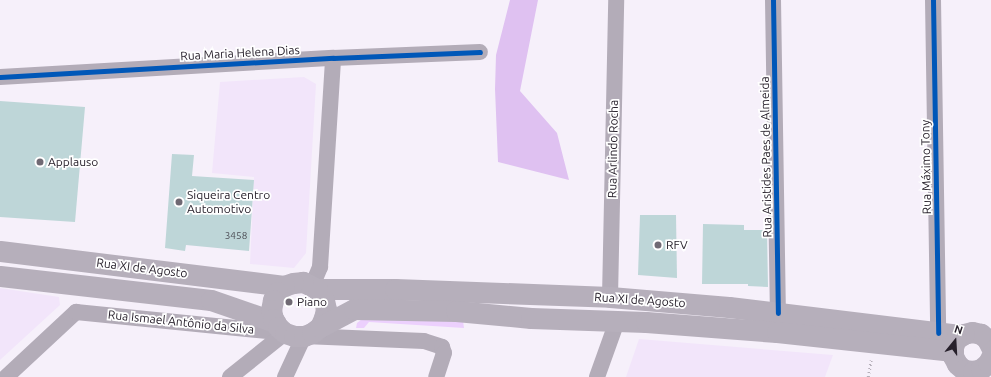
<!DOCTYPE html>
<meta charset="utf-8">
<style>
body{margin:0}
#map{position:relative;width:991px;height:377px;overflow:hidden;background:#f6f0fa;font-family:Ubuntu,sans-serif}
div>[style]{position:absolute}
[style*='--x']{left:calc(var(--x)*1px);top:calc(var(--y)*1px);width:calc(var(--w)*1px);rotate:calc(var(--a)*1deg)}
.built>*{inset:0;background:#f2e5fa}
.green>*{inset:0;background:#ecd0fd}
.forest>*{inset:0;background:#dfc1f1}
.building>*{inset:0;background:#bed6d8}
.path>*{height:2.5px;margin-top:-1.25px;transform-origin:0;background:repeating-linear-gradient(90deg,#b5afb9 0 1px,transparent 0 4px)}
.minor>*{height:16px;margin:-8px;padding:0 8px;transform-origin:8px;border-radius:8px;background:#b3acb8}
.major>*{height:21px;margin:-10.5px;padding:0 10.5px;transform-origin:10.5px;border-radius:10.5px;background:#b6afbb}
.cycleway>*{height:5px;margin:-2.5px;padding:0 2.5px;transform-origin:2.5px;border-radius:2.5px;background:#0057b8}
.dots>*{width:11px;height:11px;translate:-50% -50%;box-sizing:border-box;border:2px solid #fff;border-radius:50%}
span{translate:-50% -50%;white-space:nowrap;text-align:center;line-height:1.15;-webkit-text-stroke:3.5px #fff;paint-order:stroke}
.number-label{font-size:10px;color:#4d4e56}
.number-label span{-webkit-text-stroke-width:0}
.street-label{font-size:12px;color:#27202b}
.poi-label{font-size:12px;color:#27202b}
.left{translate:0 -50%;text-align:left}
.north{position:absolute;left:935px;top:321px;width:40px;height:40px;-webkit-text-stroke:3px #fff;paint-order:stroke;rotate:18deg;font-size:11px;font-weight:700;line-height:16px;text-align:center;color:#27202b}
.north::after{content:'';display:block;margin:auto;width:14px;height:18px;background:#27202b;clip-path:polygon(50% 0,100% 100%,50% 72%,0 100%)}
</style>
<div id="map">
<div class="built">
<div style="clip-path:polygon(304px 77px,316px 84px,306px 253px,294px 268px,250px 264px,254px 177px,212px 173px,220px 82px)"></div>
<div style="clip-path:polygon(0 288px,59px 297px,60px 305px,0 360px)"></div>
<div style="clip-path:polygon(639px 339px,833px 355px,825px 377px,626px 377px)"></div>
</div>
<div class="green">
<div style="clip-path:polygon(366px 316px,463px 321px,464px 328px,369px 322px,364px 328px,356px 328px,357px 323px)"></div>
</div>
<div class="forest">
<div style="clip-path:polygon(510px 0,538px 0,520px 91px,557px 133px,569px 180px,498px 162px,495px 89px,496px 55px)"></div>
</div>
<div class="building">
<div style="clip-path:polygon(0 101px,85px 107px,75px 222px,0 217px)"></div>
<div style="clip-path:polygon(172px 154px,194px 155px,192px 176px,254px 180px,249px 251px,186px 245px,185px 251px,165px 248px)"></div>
<div style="clip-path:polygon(640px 215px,676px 215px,677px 278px,638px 275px)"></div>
<div style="clip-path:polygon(703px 224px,744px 225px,744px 230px,767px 230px,768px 287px,748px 286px,748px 284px,702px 284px)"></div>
</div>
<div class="path">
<div style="--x:868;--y:377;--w:17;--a:-80"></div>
</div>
<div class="minor">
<div style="--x:773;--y:0;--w:313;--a:89.1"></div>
<div style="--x:933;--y:0;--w:333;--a:89.1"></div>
<div style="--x:0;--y:77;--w:334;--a:-3.3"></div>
<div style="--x:333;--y:58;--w:147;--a:-2.3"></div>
<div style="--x:312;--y:286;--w:21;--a:-67"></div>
<div style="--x:320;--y:267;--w:209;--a:-86.4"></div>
<div style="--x:610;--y:297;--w:297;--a:-88.8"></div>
<div style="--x:6;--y:377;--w:96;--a:-42.9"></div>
<div style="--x:76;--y:312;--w:210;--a:5.7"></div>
<div style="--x:230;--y:377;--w:70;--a:-38.7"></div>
<div style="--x:285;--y:377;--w:45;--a:-65.1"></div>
<div style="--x:304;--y:336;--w:120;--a:2.4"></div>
<div style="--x:424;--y:341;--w:19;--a:18"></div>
<div style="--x:442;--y:347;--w:6;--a:72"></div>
<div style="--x:444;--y:353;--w:25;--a:108"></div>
<div style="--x:597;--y:377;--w:59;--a:-70.3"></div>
</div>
<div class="major">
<div style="--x:0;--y:251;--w:286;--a:7"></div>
<div style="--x:0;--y:276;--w:212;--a:6.5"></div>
<div style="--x:211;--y:300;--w:68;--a:19"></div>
<div style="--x:317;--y:289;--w:78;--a:0"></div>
<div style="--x:395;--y:289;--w:215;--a:2.1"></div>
<div style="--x:610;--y:297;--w:119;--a:4.8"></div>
<div style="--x:729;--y:307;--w:234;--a:6.9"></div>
<div style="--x:320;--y:327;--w:10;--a:-66"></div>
<div style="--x:324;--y:318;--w:9;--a:-77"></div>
<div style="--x:326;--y:309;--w:9;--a:-103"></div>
<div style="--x:324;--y:300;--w:13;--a:-122"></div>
<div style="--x:317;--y:289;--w:16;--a:-153"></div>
<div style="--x:303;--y:282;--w:10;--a:174"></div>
<div style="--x:293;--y:283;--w:9;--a:162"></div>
<div style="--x:284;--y:286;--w:9;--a:139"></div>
<div style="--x:277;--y:292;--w:9;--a:117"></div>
<div style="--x:273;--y:300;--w:10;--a:101"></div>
<div style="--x:271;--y:310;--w:9;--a:77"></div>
<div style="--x:273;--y:319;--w:9;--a:58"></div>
<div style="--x:278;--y:327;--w:9;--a:41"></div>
<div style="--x:285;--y:333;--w:9;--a:18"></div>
<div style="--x:294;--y:336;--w:10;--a:0"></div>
<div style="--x:304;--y:336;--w:9;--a:-21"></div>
<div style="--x:312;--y:333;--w:10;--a:-37"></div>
<div style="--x:320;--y:327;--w:38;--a:-28"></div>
<div style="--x:354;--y:309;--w:102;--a:1.1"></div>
<div style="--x:456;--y:311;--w:75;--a:5.3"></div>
<div style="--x:531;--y:318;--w:115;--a:2"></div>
<div style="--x:646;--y:322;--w:131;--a:4.4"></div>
<div style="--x:777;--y:332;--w:177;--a:6.2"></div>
<div style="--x:991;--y:347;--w:9;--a:-117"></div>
<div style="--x:987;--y:339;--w:8;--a:-140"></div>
<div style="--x:981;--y:334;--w:9;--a:-167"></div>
<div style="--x:972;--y:332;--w:8;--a:166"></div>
<div style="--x:964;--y:334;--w:9;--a:148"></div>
<div style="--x:956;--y:339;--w:9;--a:111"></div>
<div style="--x:953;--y:347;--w:9;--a:90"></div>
<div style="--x:953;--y:356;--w:9;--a:63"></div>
<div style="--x:957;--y:364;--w:9;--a:41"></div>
<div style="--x:964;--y:370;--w:9;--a:6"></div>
<div style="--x:973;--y:371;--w:8;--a:-14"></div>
<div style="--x:981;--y:369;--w:9;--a:-41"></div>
<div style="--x:988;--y:363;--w:7;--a:-63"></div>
</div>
<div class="cycleway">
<div style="--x:773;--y:0;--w:313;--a:89.1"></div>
<div style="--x:933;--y:0;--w:333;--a:89.1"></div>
<div style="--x:0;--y:77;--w:334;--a:-3.3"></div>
<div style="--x:333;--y:58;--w:147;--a:-2.3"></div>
</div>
<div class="dots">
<div style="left:40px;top:162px;background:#6f6973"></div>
<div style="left:179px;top:202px;background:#6f6973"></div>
<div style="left:658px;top:245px;background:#6f6973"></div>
<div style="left:289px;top:302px;background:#6f6973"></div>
</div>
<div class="number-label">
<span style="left:236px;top:236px">3458</span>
</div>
<div class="street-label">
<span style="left:240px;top:53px;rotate:-3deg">Rua Maria Helena Dias</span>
<span style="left:613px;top:149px;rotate:-89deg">Rua Arlindo Rocha</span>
<span style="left:766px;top:157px;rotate:-91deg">Rua Aristides Paes de Almeida</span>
<span style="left:926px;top:167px;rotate:-91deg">Rua Máximo Tony</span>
<span style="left:142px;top:268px;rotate:7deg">Rua XI de Agosto</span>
<span style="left:640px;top:300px;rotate:4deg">Rua XI de Agosto</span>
<span style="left:181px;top:322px;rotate:6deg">Rua Ismael Antônio da Silva</span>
</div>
<div class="poi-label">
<span class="left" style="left:48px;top:162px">Applauso</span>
<span class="left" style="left:187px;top:202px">Siqueira Centro<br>Automotivo</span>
<span class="left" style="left:666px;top:245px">RFV</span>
<span class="left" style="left:297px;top:302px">Piano</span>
</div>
<div class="north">N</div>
</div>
